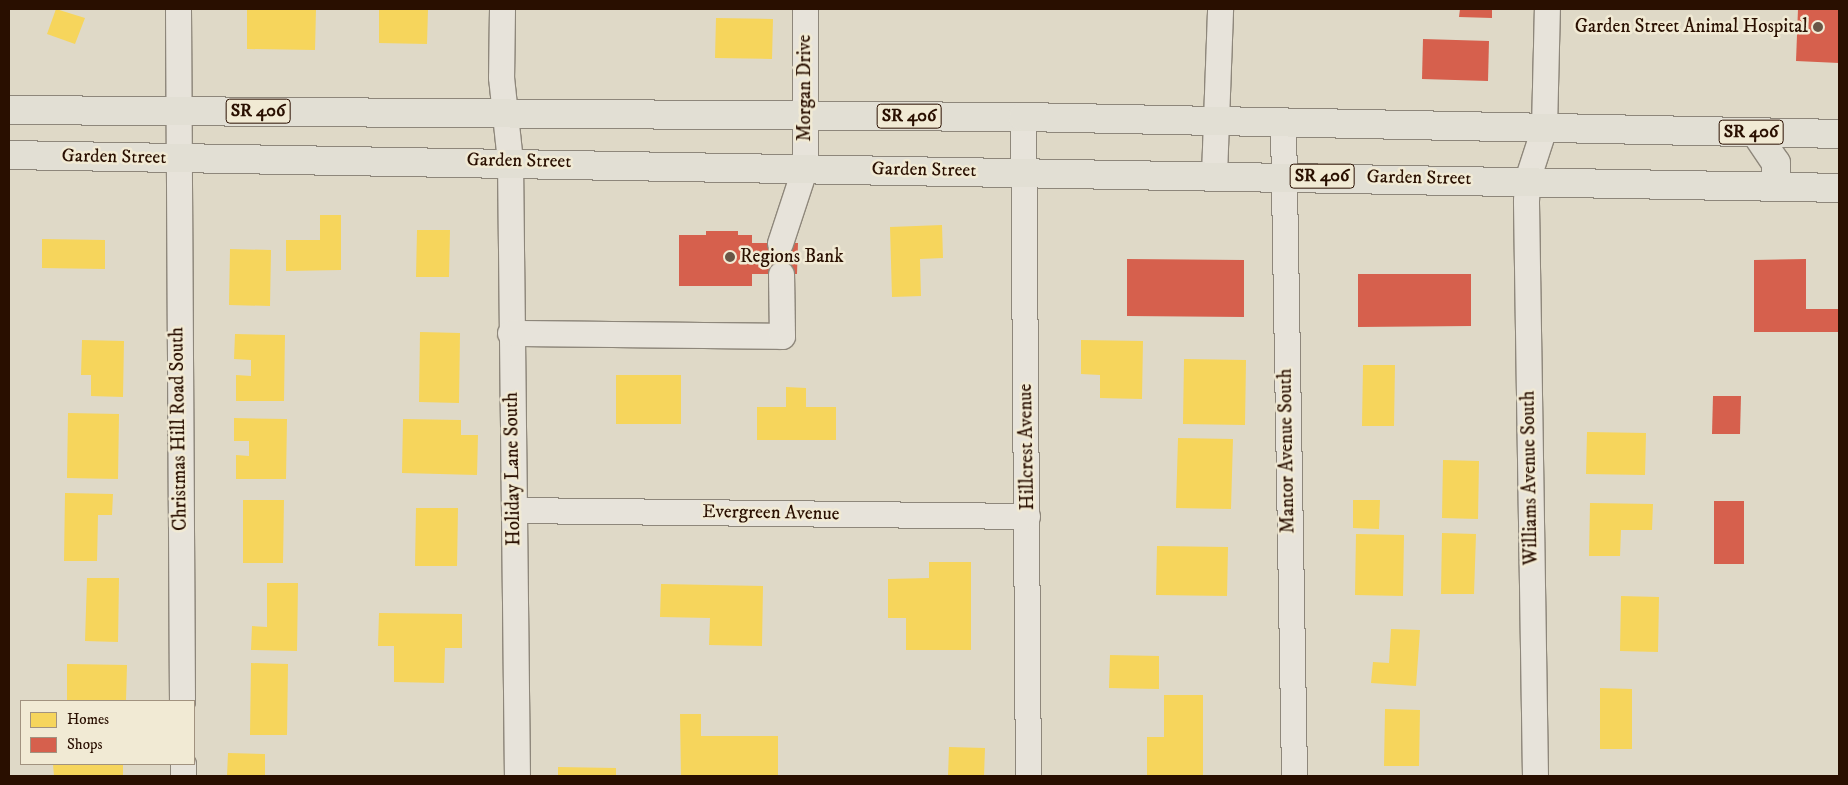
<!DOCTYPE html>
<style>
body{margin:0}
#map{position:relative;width:1848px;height:785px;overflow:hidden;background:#dfd9c7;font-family:"IM FELL DW Pica",serif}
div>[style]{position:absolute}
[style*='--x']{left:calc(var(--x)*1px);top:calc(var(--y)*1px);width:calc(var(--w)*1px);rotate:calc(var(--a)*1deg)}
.homes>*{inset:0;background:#f6d55c}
.shops>*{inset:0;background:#d6604d}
.roads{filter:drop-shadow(1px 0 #8e877b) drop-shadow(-1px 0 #8e877b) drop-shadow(0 1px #8e877b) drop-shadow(0 -1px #8e877b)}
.minor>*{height:25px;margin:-12.5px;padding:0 12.5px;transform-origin:12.5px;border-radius:12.5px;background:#e7e3da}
.major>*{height:28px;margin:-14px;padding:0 14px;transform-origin:14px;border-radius:14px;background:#e2dfd4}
.dots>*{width:14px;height:14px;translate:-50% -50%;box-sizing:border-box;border:2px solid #f1ead4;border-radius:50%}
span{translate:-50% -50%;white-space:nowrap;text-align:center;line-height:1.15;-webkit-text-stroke:5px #f1ead4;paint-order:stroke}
.shield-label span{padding:1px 4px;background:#f1ead4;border:1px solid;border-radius:4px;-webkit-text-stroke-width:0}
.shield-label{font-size:18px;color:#290f00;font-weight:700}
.poi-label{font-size:19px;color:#290f00}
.right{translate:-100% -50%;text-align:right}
.left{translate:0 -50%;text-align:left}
.street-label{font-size:19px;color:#290f00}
.frame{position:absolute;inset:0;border:10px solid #290f00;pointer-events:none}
.legend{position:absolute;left:20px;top:700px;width:175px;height:65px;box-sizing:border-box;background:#f1ead4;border:1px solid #a1927f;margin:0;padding:6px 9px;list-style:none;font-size:15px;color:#290f00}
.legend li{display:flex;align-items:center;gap:10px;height:25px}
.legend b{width:25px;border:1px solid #a1927f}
</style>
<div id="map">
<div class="homes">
<div style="clip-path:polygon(56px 9px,85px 18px,75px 44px,47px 34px)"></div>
<div style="clip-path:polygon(247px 9px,316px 9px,315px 50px,247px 49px)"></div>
<div style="clip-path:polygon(379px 9px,428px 9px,427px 44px,379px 43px)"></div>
<div style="clip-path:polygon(716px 18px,773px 19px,772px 59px,715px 58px)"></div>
<div style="clip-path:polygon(320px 215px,341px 215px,341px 270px,286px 271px,286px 240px,320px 240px)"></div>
<div style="clip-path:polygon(942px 225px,943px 258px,920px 259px,921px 296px,892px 297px,890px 227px)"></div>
<div style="clip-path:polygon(417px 230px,450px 230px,449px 277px,416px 277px)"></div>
<div style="clip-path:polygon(42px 239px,105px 240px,105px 269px,42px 268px)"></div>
<div style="clip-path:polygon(230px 249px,271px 250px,270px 306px,229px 305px)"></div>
<div style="clip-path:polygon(420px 332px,460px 333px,459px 403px,419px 402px)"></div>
<div style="clip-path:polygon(235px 334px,285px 335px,284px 401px,236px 401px,236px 375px,251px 376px,251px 360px,234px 359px)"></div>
<div style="clip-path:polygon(82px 340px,124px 341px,123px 397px,91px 396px,91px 375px,81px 375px)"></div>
<div style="clip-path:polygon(1081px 340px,1143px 341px,1142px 399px,1100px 398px,1100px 375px,1081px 374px)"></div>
<div style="clip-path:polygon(1184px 359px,1246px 360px,1245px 425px,1183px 424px)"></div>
<div style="clip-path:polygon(1363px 365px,1395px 365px,1394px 426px,1362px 426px)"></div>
<div style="clip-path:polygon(616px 375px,681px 375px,681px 424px,616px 424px)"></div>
<div style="clip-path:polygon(786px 387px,806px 388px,806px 407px,836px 407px,836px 440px,757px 440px,757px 407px,786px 407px)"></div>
<div style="clip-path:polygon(68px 413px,119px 414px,118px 479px,67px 478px)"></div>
<div style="clip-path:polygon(234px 418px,287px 419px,286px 479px,236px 479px,236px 455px,249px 456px,249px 441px,234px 441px)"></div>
<div style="clip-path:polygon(403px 419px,461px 420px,461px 435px,478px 435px,477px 475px,402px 473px)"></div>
<div style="clip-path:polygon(1587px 432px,1646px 433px,1645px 475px,1586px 474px)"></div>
<div style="clip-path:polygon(1178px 438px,1233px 439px,1231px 509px,1176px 508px)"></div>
<div style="clip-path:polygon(1443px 460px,1479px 461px,1478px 519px,1442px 518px)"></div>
<div style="clip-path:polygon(65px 493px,113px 494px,112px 515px,98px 515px,97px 561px,64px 561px)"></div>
<div style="clip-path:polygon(243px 500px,284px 500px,283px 563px,243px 563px)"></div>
<div style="clip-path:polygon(1353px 500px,1380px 500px,1379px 529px,1353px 528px)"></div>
<div style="clip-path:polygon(1590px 503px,1653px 504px,1652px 530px,1621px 530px,1620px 556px,1589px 556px)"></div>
<div style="clip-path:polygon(416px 508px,458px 508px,457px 566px,415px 566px)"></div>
<div style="clip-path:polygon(1442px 533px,1476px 534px,1474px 594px,1441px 594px)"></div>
<div style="clip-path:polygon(1356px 534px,1404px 535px,1403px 596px,1355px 595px)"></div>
<div style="clip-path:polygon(1157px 546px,1228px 547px,1227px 596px,1156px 595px)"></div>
<div style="clip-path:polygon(929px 562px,971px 562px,971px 650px,906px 650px,906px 618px,888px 618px,888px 579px,929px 578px)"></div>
<div style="clip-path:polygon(87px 578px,119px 578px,118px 642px,85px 641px)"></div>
<div style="clip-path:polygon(267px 583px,298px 583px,297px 651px,251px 650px,252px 626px,267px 627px)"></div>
<div style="clip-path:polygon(661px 584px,763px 586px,762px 646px,709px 645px,710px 618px,660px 617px)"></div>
<div style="clip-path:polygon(1621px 596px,1659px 597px,1658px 652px,1620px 651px)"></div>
<div style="clip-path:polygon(379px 613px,462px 614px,462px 648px,445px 648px,444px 683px,394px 682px,394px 646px,378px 646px)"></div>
<div style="clip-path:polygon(1391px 629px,1420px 630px,1416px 686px,1371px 683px,1373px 662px,1389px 663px)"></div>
<div style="clip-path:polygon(1110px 655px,1159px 656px,1159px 689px,1109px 688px)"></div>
<div style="clip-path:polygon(251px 663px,288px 664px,287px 735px,250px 735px)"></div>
<div style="clip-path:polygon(67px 664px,127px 665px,126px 701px,67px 701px)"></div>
<div style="clip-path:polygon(1600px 688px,1632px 689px,1632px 749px,1600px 749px)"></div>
<div style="clip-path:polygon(1164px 695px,1203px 695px,1203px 776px,1147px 776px,1147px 737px,1164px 737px)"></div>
<div style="clip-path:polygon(1385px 709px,1420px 710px,1419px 766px,1384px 766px)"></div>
<div style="clip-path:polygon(680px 714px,701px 714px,701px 736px,778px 736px,778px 776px,681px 776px)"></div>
<div style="clip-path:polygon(949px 747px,985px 748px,984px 776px,948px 776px)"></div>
<div style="clip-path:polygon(228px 753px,265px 754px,265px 776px,227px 776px)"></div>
<div style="clip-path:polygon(53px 764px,123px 764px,123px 776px,54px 776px)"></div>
<div style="clip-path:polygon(558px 767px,616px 768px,616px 776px,558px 776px)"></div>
</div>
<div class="shops">
<div style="clip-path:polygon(1460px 9px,1492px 9px,1492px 18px,1459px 17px)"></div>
<div style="clip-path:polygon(1798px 9px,1839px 9px,1839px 63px,1796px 61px)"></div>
<div style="clip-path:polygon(1423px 39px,1489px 41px,1488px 81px,1422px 79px)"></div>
<div style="clip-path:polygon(706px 231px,738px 231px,738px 235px,752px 235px,752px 243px,798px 243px,797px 274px,752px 274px,752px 286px,679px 286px,679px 235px,706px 235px)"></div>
<div style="clip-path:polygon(1127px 259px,1244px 260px,1244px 317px,1127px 316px)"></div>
<div style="clip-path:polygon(1806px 259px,1806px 309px,1839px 309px,1839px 332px,1754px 332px,1754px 260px)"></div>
<div style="clip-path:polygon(1358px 274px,1471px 274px,1471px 326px,1358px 327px)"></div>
<div style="clip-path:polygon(1713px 396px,1741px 396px,1740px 434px,1712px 434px)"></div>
<div style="clip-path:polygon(1714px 501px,1744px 501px,1744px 564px,1714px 564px)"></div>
</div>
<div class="roads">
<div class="minor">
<div style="--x:178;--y:9;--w:692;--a:89.67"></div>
<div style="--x:502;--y:9;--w:68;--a:90.8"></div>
<div style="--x:501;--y:77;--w:84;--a:83.9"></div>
<div style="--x:510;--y:161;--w:615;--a:89.35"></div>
<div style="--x:1023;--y:117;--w:659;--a:89.57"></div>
<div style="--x:1283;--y:125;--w:651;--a:89.03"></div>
<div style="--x:1214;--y:175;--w:166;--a:-87.9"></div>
<div style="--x:780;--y:243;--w:80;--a:-71.8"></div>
<div style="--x:805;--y:167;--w:158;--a:-90"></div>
<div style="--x:510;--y:333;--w:272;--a:0.6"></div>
<div style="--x:782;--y:336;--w:62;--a:-90.9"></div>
<div style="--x:514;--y:510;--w:513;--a:0.67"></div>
<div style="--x:183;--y:764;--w:12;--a:90"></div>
<div style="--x:1535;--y:776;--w:575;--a:-90.9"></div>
<div style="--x:1526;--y:201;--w:21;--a:-87"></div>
<div style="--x:1527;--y:180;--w:55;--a:-71.9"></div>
<div style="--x:1544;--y:128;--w:119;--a:-88.6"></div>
</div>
<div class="major">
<div style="--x:9;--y:110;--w:1014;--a:0.4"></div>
<div style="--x:1023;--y:117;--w:816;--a:1.19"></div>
<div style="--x:1755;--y:132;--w:37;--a:56"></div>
<div style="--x:1776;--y:163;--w:24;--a:90"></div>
<div style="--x:9;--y:155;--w:1830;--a:1.03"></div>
</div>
</div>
<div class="dots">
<div style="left:1818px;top:27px;background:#695646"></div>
<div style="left:730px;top:257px;background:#695646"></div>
</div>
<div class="shield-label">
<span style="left:258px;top:111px">SR 406</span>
<span style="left:909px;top:116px">SR 406</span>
<span style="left:1751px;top:132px">SR 406</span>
<span style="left:1322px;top:176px">SR 406</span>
</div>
<div class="poi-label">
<span class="right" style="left:1808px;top:27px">Garden Street Animal Hospital</span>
<span class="left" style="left:740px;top:257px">Regions Bank</span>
</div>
<div class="street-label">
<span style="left:805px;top:88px;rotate:-90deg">Morgan Drive</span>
<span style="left:114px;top:157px;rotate:1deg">Garden Street</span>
<span style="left:519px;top:161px;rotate:1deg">Garden Street</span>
<span style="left:924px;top:170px;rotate:1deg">Garden Street</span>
<span style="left:1419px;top:178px;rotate:1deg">Garden Street</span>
<span style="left:179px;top:429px;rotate:-91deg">Christmas Hill Road South</span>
<span style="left:1027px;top:447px;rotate:-91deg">Hillcrest Avenue</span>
<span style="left:1287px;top:451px;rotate:-91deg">Mantor Avenue South</span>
<span style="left:513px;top:469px;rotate:-91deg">Holiday Lane South</span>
<span style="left:1530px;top:478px;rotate:-91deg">Williams Avenue South</span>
<span style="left:771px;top:513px;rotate:1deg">Evergreen Avenue</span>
</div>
<div class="frame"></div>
<ul class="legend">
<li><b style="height:14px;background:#f6d55c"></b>Homes</li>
<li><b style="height:14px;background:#d6604d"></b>Shops</li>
</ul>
</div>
